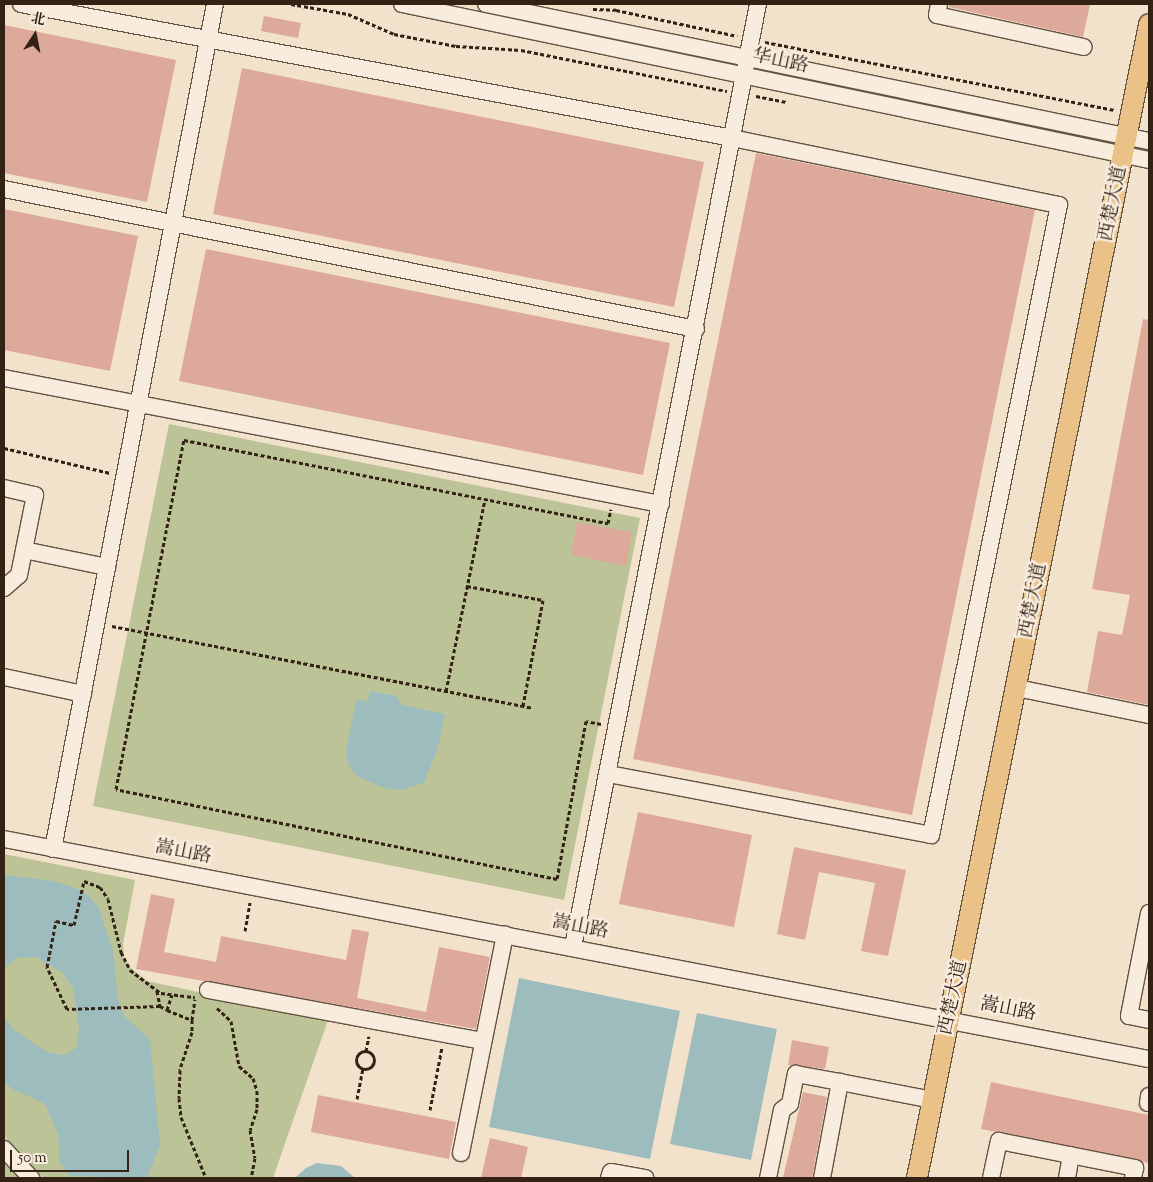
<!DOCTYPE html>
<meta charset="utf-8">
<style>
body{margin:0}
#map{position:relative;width:1153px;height:1182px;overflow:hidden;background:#f3e2cb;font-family:"Sorts Mill Goudy","Noto Serif SC",serif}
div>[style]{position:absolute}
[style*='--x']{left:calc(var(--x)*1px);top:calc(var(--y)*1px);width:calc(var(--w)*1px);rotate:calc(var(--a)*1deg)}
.green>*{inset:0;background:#bbc397}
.water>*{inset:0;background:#9dbcbe}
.building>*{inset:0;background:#dda99b}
.path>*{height:3px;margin-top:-1.5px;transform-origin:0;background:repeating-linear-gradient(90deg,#342214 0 4px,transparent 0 6.5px)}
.path>.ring{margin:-1.5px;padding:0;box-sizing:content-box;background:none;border:3px solid #342214;border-radius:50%}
.roads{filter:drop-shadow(1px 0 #645242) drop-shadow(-1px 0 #645242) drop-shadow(0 1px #645242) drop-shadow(0 -1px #645242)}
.minor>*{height:16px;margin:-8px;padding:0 8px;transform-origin:8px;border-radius:8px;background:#f7ecdd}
.major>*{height:20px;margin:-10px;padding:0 10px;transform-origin:10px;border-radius:10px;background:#eac186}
span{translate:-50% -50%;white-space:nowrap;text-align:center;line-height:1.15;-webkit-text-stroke:5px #f7ecdd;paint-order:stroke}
.street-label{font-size:19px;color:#342214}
.frame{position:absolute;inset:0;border:5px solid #342214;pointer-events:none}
.north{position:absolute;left:10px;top:10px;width:50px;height:50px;-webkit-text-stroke:4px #f7ecdd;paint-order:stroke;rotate:11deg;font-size:14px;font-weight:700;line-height:20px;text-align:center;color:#342214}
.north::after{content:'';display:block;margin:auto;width:18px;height:22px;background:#342214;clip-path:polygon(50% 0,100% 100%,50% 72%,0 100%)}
.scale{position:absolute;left:10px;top:1150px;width:119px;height:22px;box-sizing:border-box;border:2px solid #342214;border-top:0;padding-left:6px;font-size:15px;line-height:18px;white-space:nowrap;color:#342214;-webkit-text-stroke:4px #f7ecdd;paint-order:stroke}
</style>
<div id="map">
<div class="green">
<div style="clip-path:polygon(169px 424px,640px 518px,564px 900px,93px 806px)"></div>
<div style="clip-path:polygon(4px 854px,135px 880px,123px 944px,124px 957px,131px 968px,147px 981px,328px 1020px,273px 1178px,44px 1178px,4px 1136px)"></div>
<div style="clip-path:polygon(4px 1159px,21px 1178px,4px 1178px)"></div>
</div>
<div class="water">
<div style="clip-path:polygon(370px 691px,396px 696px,402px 705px,445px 714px,438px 747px,424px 783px,400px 790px,384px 788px,357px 776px,349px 766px,346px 753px,356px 700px,368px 701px)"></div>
<div style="clip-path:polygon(4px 875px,54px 881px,83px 891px,98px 906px,113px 951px,118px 1000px,124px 1016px,150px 1039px,160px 1145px,147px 1178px,70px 1176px,60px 1163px,58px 1134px,45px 1104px,11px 1088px,4px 1081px,4px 1016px,14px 1030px,45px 1051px,56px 1054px,66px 1055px,77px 1047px,79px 1030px,73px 988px,62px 972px,36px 957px,17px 958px,4px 969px)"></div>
<div style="clip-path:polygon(519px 978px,680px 1011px,650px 1159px,489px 1127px)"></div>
<div style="clip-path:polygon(697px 1013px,777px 1029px,751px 1160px,670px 1144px)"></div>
<div style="clip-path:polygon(317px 1163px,341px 1166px,355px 1178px,295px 1178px,306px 1168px)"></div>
</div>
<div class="building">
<div style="clip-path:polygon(949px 4px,1090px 4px,1083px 37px,949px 7px)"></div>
<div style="clip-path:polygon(264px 16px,301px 23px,298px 38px,261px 31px)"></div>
<div style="clip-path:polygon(4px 25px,176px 60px,147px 202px,4px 173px)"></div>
<div style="clip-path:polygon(242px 68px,704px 162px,674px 307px,213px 214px)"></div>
<div style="clip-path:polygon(756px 153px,1035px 210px,912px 815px,633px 759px)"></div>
<div style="clip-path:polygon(4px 209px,138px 236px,110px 371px,4px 350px)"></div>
<div style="clip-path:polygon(206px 249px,670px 343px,643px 475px,179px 381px)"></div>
<div style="clip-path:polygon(1143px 319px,1149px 320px,1149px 705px,1087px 692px,1098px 631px,1122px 635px,1130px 595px,1092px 589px)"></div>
<div style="clip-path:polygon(577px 522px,632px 532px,626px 566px,571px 555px)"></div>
<div style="clip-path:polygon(638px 812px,752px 835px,734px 927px,619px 904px)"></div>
<div style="clip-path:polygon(794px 847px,906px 870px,888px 956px,861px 951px,875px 883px,819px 872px,805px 940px,777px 934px)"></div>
<div style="clip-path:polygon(151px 894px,175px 899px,164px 952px,216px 962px,221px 936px,346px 960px,352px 929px,369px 932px,357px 998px,426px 1012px,439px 947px,490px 957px,476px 1029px,136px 969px)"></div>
<div style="clip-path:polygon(792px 1040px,829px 1047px,825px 1069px,788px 1065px)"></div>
<div style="clip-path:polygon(991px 1082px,1149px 1115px,1149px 1163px,981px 1129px)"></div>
<div style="clip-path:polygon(803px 1092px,827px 1097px,812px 1178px,783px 1178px)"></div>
<div style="clip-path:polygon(318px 1095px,456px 1122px,449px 1159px,311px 1132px)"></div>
<div style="clip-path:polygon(490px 1138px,528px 1147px,521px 1178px,481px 1178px)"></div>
</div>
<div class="path">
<div style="--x:291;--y:4;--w:58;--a:10"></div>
<div style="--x:348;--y:14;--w:50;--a:23.5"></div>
<div style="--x:394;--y:34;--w:63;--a:11"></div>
<div style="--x:456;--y:46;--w:65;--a:3.5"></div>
<div style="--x:521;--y:50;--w:210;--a:11.3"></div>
<div style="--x:593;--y:9;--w:23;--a:2"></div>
<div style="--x:616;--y:10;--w:124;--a:12.1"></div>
<div style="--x:765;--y:42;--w:356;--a:11"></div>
<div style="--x:756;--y:96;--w:31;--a:11"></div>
<div style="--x:4;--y:448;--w:109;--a:13.3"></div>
<div style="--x:467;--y:586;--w:77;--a:10.4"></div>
<div style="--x:543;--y:600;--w:108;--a:100.7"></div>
<div style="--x:112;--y:626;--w:428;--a:11"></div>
<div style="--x:446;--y:691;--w:196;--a:-78.5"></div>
<div style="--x:601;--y:724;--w:15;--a:-169"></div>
<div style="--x:586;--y:721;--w:161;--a:100.4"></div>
<div style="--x:557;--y:879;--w:450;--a:-168.5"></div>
<div style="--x:116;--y:789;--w:356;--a:-79"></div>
<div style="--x:184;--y:440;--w:432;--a:11.1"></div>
<div style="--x:608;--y:523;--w:14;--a:-78"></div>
<div style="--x:245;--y:931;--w:29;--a:-80"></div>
<div style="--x:157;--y:991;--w:15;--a:79"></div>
<div style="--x:160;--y:1006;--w:8;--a:30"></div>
<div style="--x:167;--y:1010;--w:16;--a:-72"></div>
<div style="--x:160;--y:1006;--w:93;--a:178.2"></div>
<div style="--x:67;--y:1009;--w:47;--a:-115.5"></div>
<div style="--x:47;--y:967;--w:47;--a:-78.9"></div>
<div style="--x:56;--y:921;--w:18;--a:13"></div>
<div style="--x:74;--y:925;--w:45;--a:-77.2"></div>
<div style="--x:84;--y:881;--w:17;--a:21"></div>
<div style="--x:100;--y:887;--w:14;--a:56"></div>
<div style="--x:108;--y:899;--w:55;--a:76.2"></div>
<div style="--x:121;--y:952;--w:20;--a:63"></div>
<div style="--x:130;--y:970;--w:39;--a:37"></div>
<div style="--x:161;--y:993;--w:34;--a:7"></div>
<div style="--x:217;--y:1008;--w:19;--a:43"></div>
<div style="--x:231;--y:1021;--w:46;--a:79.9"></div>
<div style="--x:239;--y:1066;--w:18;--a:41"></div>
<div style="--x:253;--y:1078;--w:14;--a:73"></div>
<div style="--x:257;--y:1091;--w:18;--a:90"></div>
<div style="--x:257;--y:1109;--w:22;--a:108"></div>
<div style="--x:250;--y:1130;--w:28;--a:80"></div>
<div style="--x:255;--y:1158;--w:20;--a:101"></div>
<div style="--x:167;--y:1010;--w:27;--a:22"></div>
<div style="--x:192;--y:1020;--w:12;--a:90"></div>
<div style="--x:192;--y:1032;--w:40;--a:108"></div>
<div style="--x:180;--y:1070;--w:28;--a:92"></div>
<div style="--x:179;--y:1098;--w:19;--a:84"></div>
<div style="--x:181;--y:1117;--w:66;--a:67.7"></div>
<div style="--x:192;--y:1020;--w:21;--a:-82"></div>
<div style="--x:366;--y:1051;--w:15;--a:-79"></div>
<div class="ring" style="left:356px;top:1051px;width:15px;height:15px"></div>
<div style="--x:357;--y:1099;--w:31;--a:-79"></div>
<div style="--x:430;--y:1110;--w:64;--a:-79.2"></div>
</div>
<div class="roads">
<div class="minor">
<div style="--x:21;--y:4;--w:724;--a:10.67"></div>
<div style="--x:732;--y:138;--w:334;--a:11.6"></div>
<div style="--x:1059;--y:205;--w:643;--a:101.48"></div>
<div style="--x:931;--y:835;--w:329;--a:-169.3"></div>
<div style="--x:402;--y:4;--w:763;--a:11.8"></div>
<div style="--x:486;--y:4;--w:677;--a:11.68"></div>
<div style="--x:939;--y:4;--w:11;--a:100"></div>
<div style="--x:937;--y:15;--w:150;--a:12.3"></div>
<div style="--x:4;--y:189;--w:706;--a:11.44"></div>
<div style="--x:4;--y:378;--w:669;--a:10.86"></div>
<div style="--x:4;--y:488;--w:32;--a:13"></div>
<div style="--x:35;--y:495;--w:82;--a:101.3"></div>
<div style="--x:19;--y:575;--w:20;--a:139"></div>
<div style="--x:24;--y:550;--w:85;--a:11.6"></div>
<div style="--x:4;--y:677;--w:81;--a:12.1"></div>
<div style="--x:1017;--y:688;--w:135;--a:11.6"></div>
<div style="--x:4;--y:839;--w:1166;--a:10.88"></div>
<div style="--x:53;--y:849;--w:860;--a:-79.15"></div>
<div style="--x:1149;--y:913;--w:105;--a:101"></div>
<div style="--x:1129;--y:1016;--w:20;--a:11"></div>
<div style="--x:573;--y:947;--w:961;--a:-78.9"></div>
<div style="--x:208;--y:990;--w:280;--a:10.5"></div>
<div style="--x:1148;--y:1103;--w:7;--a:-82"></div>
<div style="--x:4;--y:1149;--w:40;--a:47"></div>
<div style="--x:461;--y:1153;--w:223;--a:-78.6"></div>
<div style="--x:609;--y:1178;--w:6;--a:-72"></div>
<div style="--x:611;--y:1172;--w:35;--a:10"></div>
<div style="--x:768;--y:1178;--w:69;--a:-78.4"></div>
<div style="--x:782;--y:1110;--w:10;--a:-37"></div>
<div style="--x:790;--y:1104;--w:31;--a:-79"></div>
<div style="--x:796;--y:1074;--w:45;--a:10.3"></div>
<div style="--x:822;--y:1178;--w:98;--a:-79.4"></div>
<div style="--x:840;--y:1082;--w:95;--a:11"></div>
<div style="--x:991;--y:1178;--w:38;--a:-78"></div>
<div style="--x:999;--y:1141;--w:139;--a:11.2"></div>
<div style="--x:1135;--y:1168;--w:10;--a:101"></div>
<div style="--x:1067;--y:1178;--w:23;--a:-80"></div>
</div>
<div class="major">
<div style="--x:917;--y:1178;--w:1177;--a:-78.63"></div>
</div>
</div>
<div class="street-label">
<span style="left:780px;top:62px;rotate:12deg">华山路</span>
<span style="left:1114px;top:204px;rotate:-79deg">西楚大道</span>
<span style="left:1034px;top:601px;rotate:-79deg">西楚大道</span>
<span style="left:183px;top:853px;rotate:11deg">嵩山路</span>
<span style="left:580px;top:928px;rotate:11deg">嵩山路</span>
<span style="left:954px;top:998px;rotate:-78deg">西楚大道</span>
<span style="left:1008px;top:1010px;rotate:11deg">嵩山路</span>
</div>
<div class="frame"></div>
<div class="north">北</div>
<div class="scale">50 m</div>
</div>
